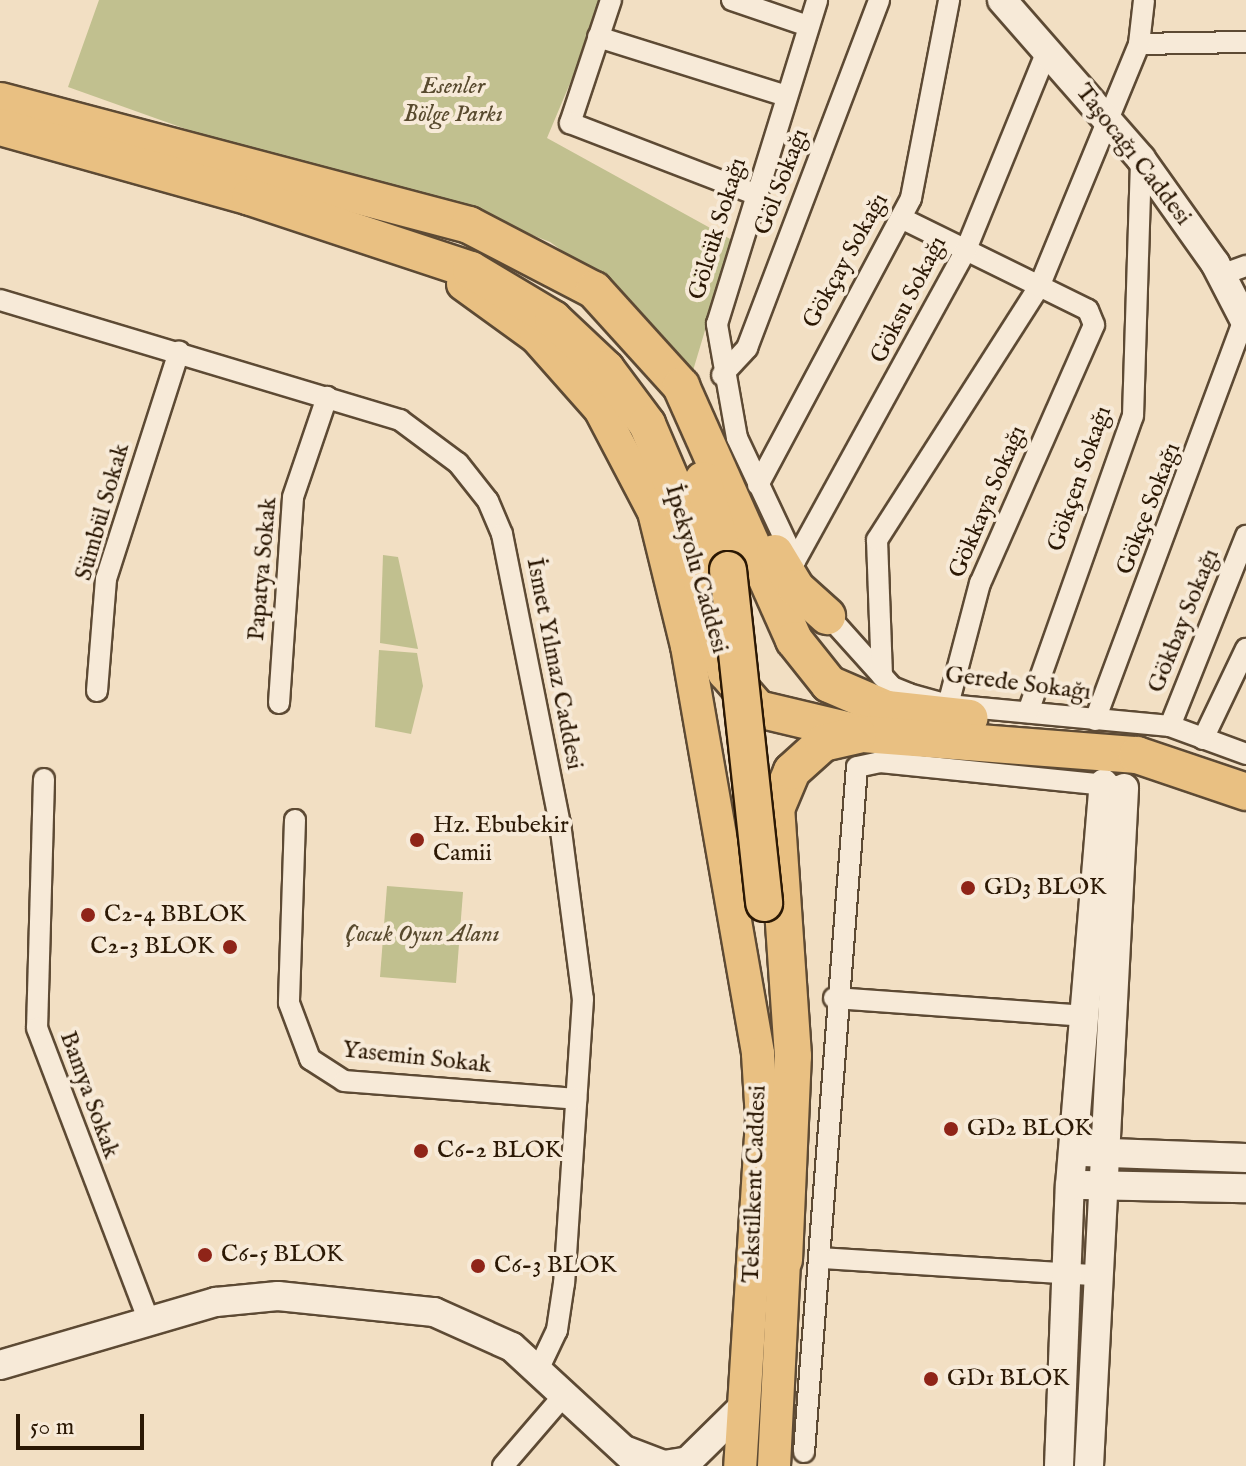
<!DOCTYPE html>
<meta charset="utf-8">
<style>
body{margin:0}
#map{position:relative;width:1246px;height:1466px;overflow:hidden;background:#f2dfc3;font-family:"IM FELL English",serif}
div>[style]{position:absolute}
[style*='--x']{left:calc(var(--x)*1px);top:calc(var(--y)*1px);width:calc(var(--w)*1px);rotate:calc(var(--a)*1deg)}
.green>*{inset:0;background:#c1c08f}
.roads{filter:drop-shadow(2px 0 #5d4a34) drop-shadow(-2px 0 #5d4a34) drop-shadow(0 2px #5d4a34) drop-shadow(0 -2px #5d4a34)}
.street>*{height:20px;margin:-10px;padding:0 10px;transform-origin:10px;border-radius:10px;background:#f7ead8}
.secondary>*{height:28px;margin:-14px;padding:0 14px;transform-origin:14px;border-radius:14px;background:#f7ead8}
.primary>*{height:32px;margin:-16px;padding:0 16px;transform-origin:16px;border-radius:16px;background:#e9c082}
.highway>*{height:36px;margin:-18px;padding:0 18px;transform-origin:18px;border-radius:18px;background:#e9c082}
.bridges{filter:drop-shadow(2px 0 #2b1804) drop-shadow(-2px 0 #2b1804) drop-shadow(0 2px #2b1804) drop-shadow(0 -2px #2b1804)}
.highway-bridge>*{height:36px;margin:-18px;padding:0 18px;transform-origin:18px;border-radius:18px;background:#e9c082}
.dots>*{width:22px;height:22px;translate:-50% -50%;box-sizing:border-box;border:4px solid #f7ead8;border-radius:50%}
span{translate:-50% -50%;white-space:nowrap;text-align:center;line-height:1.15;-webkit-text-stroke:8px #f7ead8;paint-order:stroke}
.park-label{font-size:24px;color:#584a2e;font-style:italic}
.street-label{font-size:24px;color:#2b1804}
.poi-label{font-size:24px;color:#2b1804}
.left{translate:0 -50%;text-align:left}
.right{translate:-100% -50%;text-align:right}
.scale{position:absolute;left:16px;top:1414px;width:128px;height:36px;box-sizing:border-box;border:4px solid #2b1804;border-top:0;padding-left:10px;font-size:24px;line-height:28px;white-space:nowrap;color:#2b1804;-webkit-text-stroke:6px #f7ead8;paint-order:stroke}
</style>
<div id="map">
<div class="green">
<div style="clip-path:polygon(99px 0,605px 0,547px 138px,732px 240px,692px 374px,619px 291px,550px 242px,469px 210px,197px 133px,68px 87px)"></div>
<div style="clip-path:polygon(383px 555px,398px 557px,418px 649px,380px 643px)"></div>
<div style="clip-path:polygon(379px 650px,417px 653px,423px 686px,411px 734px,375px 727px)"></div>
<div style="clip-path:polygon(387px 886px,463px 892px,456px 983px,380px 977px)"></div>
</div>
<div class="roads">
<div class="street">
<div style="--x:611;--y:0;--w:130;--a:108.4"></div>
<div style="--x:570;--y:123;--w:198;--a:21"></div>
<div style="--x:732;--y:0;--w:80;--a:18.9"></div>
<div style="--x:598;--y:37;--w:197;--a:17.4"></div>
<div style="--x:1139;--y:44;--w:107;--a:-1.1"></div>
<div style="--x:901;--y:218;--w:208;--a:26.2"></div>
<div style="--x:1088;--y:310;--w:16;--a:68"></div>
<div style="--x:1094;--y:325;--w:282;--a:113.8"></div>
<div style="--x:980;--y:583;--w:126;--a:104.7"></div>
<div style="--x:1221;--y:275;--w:27;--a:-20"></div>
<div style="--x:0;--y:300;--w:418;--a:16.7"></div>
<div style="--x:400;--y:420;--w:72;--a:36.6"></div>
<div style="--x:458;--y:463;--w:48;--a:51.7"></div>
<div style="--x:488;--y:501;--w:36;--a:67"></div>
<div style="--x:502;--y:534;--w:295;--a:78.7"></div>
<div style="--x:560;--y:823;--w:177;--a:82.6"></div>
<div style="--x:583;--y:999;--w:285;--a:93.8"></div>
<div style="--x:564;--y:1283;--w:48;--a:98.5"></div>
<div style="--x:557;--y:1330;--w:44;--a:115.4"></div>
<div style="--x:722;--y:375;--w:37;--a:-47"></div>
<div style="--x:747;--y:348;--w:372;--a:-69.2"></div>
<div style="--x:758;--y:485;--w:325;--a:-61.9"></div>
<div style="--x:911;--y:198;--w:202;--a:-79.1"></div>
<div style="--x:795;--y:561;--w:136;--a:-115.2"></div>
<div style="--x:737;--y:438;--w:116;--a:-100"></div>
<div style="--x:717;--y:324;--w:339;--a:-72.8"></div>
<div style="--x:795;--y:561;--w:353;--a:-61.2"></div>
<div style="--x:965;--y:252;--w:217;--a:-67.8"></div>
<div style="--x:823;--y:610;--w:103;--a:48.1"></div>
<div style="--x:892;--y:687;--w:18;--a:22"></div>
<div style="--x:909;--y:694;--w:41;--a:15.8"></div>
<div style="--x:948;--y:705;--w:223;--a:5.4"></div>
<div style="--x:1170;--y:726;--w:81;--a:20.2"></div>
<div style="--x:882;--y:676;--w:136;--a:-92.1"></div>
<div style="--x:877;--y:540;--w:300;--a:-57.4"></div>
<div style="--x:1039;--y:287;--w:263;--a:-67.6"></div>
<div style="--x:1139;--y:44;--w:44;--a:-83.5"></div>
<div style="--x:97;--y:691;--w:112;--a:-85.4"></div>
<div style="--x:106;--y:579;--w:239;--a:-72.2"></div>
<div style="--x:279;--y:703;--w:206;--a:-86.1"></div>
<div style="--x:293;--y:497;--w:106;--a:-71.2"></div>
<div style="--x:1028;--y:712;--w:314;--a:-70.5"></div>
<div style="--x:1133;--y:416;--w:257;--a:-88.2"></div>
<div style="--x:1095;--y:720;--w:434;--a:-69.6"></div>
<div style="--x:1170;--y:726;--w:205;--a:-68.2"></div>
<div style="--x:1203;--y:739;--w:100;--a:-64.5"></div>
<div style="--x:44;--y:779;--w:249;--a:91.6"></div>
<div style="--x:37;--y:1028;--w:315;--a:69.1"></div>
<div style="--x:295;--y:820;--w:183;--a:91.9"></div>
<div style="--x:289;--y:1003;--w:60;--a:69.4"></div>
<div style="--x:310;--y:1059;--w:40;--a:32.9"></div>
<div style="--x:344;--y:1081;--w:233;--a:4.4"></div>
<div style="--x:834;--y:998;--w:250;--a:4.1"></div>
<div style="--x:821;--y:1258;--w:273;--a:3.6"></div>
<div style="--x:804;--y:1452;--w:687;--a:-85.58"></div>
<div style="--x:857;--y:767;--w:24;--a:-12"></div>
<div style="--x:880;--y:762;--w:237;--a:5.8"></div>
<div style="--x:503;--y:1466;--w:94;--a:-49.3"></div>
</div>
<div class="secondary">
<div style="--x:1002;--y:0;--w:211;--a:48.8"></div>
<div style="--x:1141;--y:159;--w:128;--a:54.6"></div>
<div style="--x:1215;--y:263;--w:68;--a:62.7"></div>
<div style="--x:1083;--y:1152;--w:163;--a:2.1"></div>
<div style="--x:1083;--y:1185;--w:163;--a:1.1"></div>
<div style="--x:0;--y:1365;--w:225;--a:-16.3"></div>
<div style="--x:216;--y:1302;--w:62;--a:-5.5"></div>
<div style="--x:278;--y:1296;--w:157;--a:5.9"></div>
<div style="--x:434;--y:1312;--w:85;--a:24.2"></div>
<div style="--x:512;--y:1347;--w:176;--a:42.7"></div>
<div style="--x:627;--y:1451;--w:40;--a:21"></div>
<div style="--x:664;--y:1465;--w:24;--a:-9"></div>
<div style="--x:688;--y:1461;--w:78;--a:-44.5"></div>
<div style="--x:1059;--y:1466;--w:281;--a:-87.8"></div>
<div style="--x:1070;--y:1185;--w:403;--a:-85.2"></div>
<div style="--x:1089;--y:1466;--w:679;--a:-87.04"></div>
</div>
<div class="primary">
<div style="--x:463;--y:284;--w:90;--a:36"></div>
<div style="--x:536;--y:337;--w:96;--a:48.4"></div>
<div style="--x:600;--y:409;--w:116;--a:62.3"></div>
<div style="--x:654;--y:512;--w:138;--a:76.2"></div>
<div style="--x:687;--y:646;--w:414;--a:80.1"></div>
<div style="--x:758;--y:1054;--w:66;--a:86.5"></div>
<div style="--x:762;--y:1120;--w:347;--a:93.6"></div>
<div style="--x:774;--y:1466;--w:206;--a:-87.2"></div>
</div>
<div class="highway">
<div style="--x:0;--y:101;--w:485;--a:14.8"></div>
<div style="--x:469;--y:225;--w:141;--a:27.5"></div>
<div style="--x:594;--y:290;--w:130;--a:47.8"></div>
<div style="--x:681;--y:386;--w:278;--a:66"></div>
<div style="--x:794;--y:640;--w:56;--a:51.5"></div>
<div style="--x:829;--y:684;--w:63;--a:23.3"></div>
<div style="--x:887;--y:709;--w:83;--a:6.2"></div>
<div style="--x:0;--y:127;--w:260;--a:15.6"></div>
<div style="--x:250;--y:197;--w:233;--a:18.3"></div>
<div style="--x:471;--y:270;--w:96;--a:30.9"></div>
<div style="--x:553;--y:319;--w:73;--a:43.3"></div>
<div style="--x:606;--y:369;--w:69;--a:53.3"></div>
<div style="--x:647;--y:424;--w:89;--a:66.9"></div>
<div style="--x:682;--y:506;--w:172;--a:75.2"></div>
<div style="--x:726;--y:672;--w:49;--a:49.1"></div>
<div style="--x:758;--y:709;--w:108;--a:13.4"></div>
<div style="--x:863;--y:734;--w:275;--a:4.4"></div>
<div style="--x:1137;--y:755;--w:115;--a:18.7"></div>
<div style="--x:703;--y:480;--w:93;--a:74.5"></div>
<div style="--x:775;--y:553;--w:41;--a:59"></div>
<div style="--x:796;--y:588;--w:42;--a:42.1"></div>
<div style="--x:784;--y:1260;--w:204;--a:-87.5"></div>
<div style="--x:793;--y:1056;--w:248;--a:-93.9"></div>
<div style="--x:776;--y:809;--w:41;--a:-67.2"></div>
<div style="--x:792;--y:771;--w:42;--a:-42.1"></div>
<div style="--x:823;--y:743;--w:36;--a:-13"></div>
</div>
</div>
<div class="bridges">
<div class="highway-bridge">
<div style="--x:728;--y:570;--w:335;--a:83.8"></div>
</div>
</div>
<div class="dots">
<div style="left:417px;top:840px;background:#8f2418"></div>
<div style="left:968px;top:888px;background:#8f2418"></div>
<div style="left:88px;top:915px;background:#8f2418"></div>
<div style="left:230px;top:947px;background:#8f2418"></div>
<div style="left:951px;top:1129px;background:#8f2418"></div>
<div style="left:421px;top:1151px;background:#8f2418"></div>
<div style="left:205px;top:1255px;background:#8f2418"></div>
<div style="left:478px;top:1266px;background:#8f2418"></div>
<div style="left:931px;top:1379px;background:#8f2418"></div>
</div>
<div class="park-label">
<span style="left:453px;top:101px">Esenler<br>Bölge Parkı</span>
<span style="left:422px;top:935px">Çocuk Oyun Alanı</span>
</div>
<div class="street-label">
<span style="left:1133px;top:155px;rotate:52deg">Taşocağı Caddesi</span>
<span style="left:782px;top:182px;rotate:-69deg">Göl Sokağı</span>
<span style="left:718px;top:229px;rotate:-73deg">Gölcük Sokağı</span>
<span style="left:846px;top:261px;rotate:-61deg">Gökçay Sokağı</span>
<span style="left:909px;top:300px;rotate:-63deg">Göksu Sokağı</span>
<span style="left:1080px;top:479px;rotate:-71deg">Gökçen Sokağı</span>
<span style="left:988px;top:502px;rotate:-67deg">Gökkaya Sokağı</span>
<span style="left:1149px;top:509px;rotate:-69deg">Gökçe Sokağı</span>
<span style="left:103px;top:512px;rotate:-74deg">Sümbül Sokak</span>
<span style="left:263px;top:569px;rotate:-85deg">Papatya Sokak</span>
<span style="left:696px;top:569px;rotate:74deg">İpekyolu Caddesi</span>
<span style="left:1184px;top:621px;rotate:-68deg">Gökbay Sokağı</span>
<span style="left:554px;top:664px;rotate:79deg">İsmet Yılmaz Caddesi</span>
<span style="left:1018px;top:684px;rotate:7deg">Gerede Sokağı</span>
<span style="left:417px;top:1058px;rotate:6deg">Yasemin Sokak</span>
<span style="left:89px;top:1095px;rotate:70deg">Bamya Sokak</span>
<span style="left:755px;top:1184px;rotate:-88deg">Tekstilkent Caddesi</span>
</div>
<div class="poi-label">
<span class="left" style="left:433px;top:840px">Hz. Ebubekir<br>Camii</span>
<span class="left" style="left:984px;top:888px">GD3 BLOK</span>
<span class="left" style="left:104px;top:915px">C2-4 BBLOK</span>
<span class="right" style="left:214px;top:947px">C2-3 BLOK</span>
<span class="left" style="left:967px;top:1129px">GD2 BLOK</span>
<span class="left" style="left:437px;top:1151px">C6-2 BLOK</span>
<span class="left" style="left:221px;top:1255px">C6-5 BLOK</span>
<span class="left" style="left:494px;top:1266px">C6-3 BLOK</span>
<span class="left" style="left:947px;top:1379px">GD1 BLOK</span>
</div>
<div class="scale">50 m</div>
</div>
